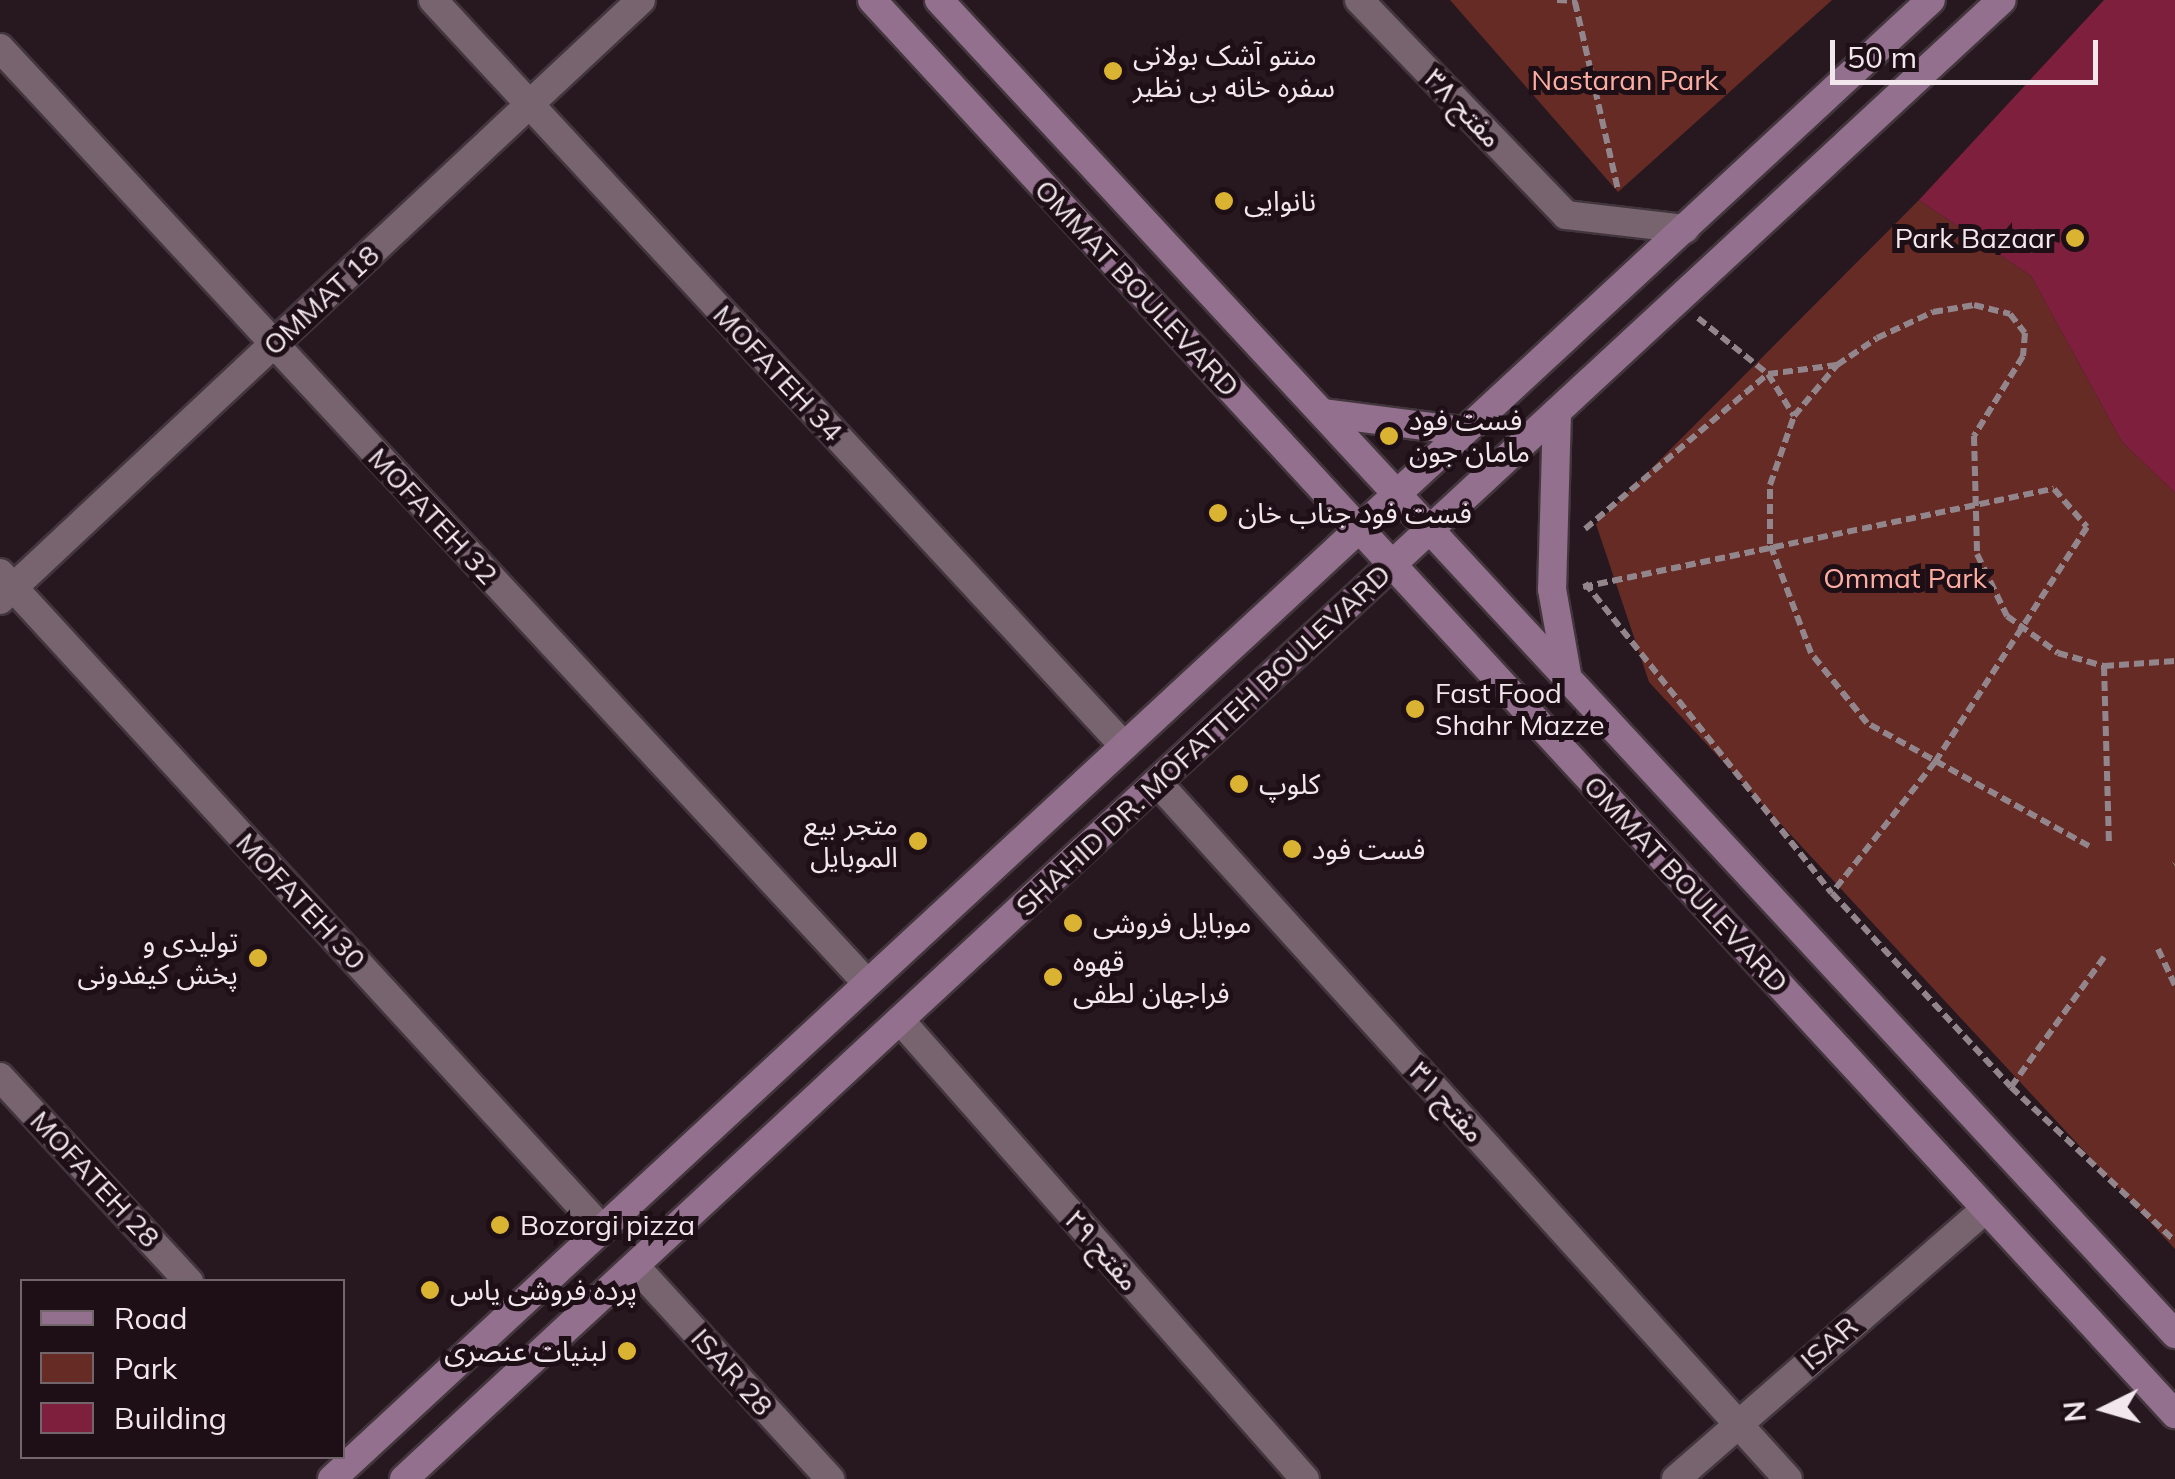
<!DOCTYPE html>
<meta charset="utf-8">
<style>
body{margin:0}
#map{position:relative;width:2175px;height:1479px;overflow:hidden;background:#271820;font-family:Mulish,"Noto Sans Arabic",sans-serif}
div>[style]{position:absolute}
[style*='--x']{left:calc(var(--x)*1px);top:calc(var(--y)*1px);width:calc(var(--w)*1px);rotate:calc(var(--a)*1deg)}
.green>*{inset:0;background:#672b25}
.building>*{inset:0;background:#7e203d}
.path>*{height:6px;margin-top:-3px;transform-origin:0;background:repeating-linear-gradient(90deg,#92858b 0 10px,transparent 0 15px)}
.roads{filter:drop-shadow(2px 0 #42363c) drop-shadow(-2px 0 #42363c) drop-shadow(0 2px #42363c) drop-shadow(0 -2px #42363c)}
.minor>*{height:28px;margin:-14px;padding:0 14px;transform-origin:14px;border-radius:14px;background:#78646f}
.tertiary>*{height:28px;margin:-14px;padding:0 14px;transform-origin:14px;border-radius:14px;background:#78646f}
.secondary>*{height:28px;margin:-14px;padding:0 14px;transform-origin:14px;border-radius:14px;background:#93708e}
.dots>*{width:28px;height:28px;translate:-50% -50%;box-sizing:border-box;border:5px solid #1e0f17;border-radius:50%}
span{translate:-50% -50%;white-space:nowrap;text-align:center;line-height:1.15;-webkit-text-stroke:10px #1e0f17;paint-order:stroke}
.poi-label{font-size:28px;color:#f2e7ec}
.left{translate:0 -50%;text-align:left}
.right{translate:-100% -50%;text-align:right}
.park-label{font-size:28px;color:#fcada2}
.street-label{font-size:28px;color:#f2e7ec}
.legend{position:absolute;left:20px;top:1279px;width:325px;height:180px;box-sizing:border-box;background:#1e0f17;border:2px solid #73656c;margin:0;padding:12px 18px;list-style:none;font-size:30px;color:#f2e7ec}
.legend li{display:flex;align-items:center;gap:20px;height:50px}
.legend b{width:50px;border:2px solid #73656c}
.north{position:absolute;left:2055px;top:1359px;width:100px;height:100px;-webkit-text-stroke:8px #1e0f17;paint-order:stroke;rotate:265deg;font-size:28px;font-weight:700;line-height:40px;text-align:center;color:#f2e7ec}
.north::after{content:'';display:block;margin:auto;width:35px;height:45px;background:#f2e7ec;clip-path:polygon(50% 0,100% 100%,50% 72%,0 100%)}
.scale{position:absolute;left:1830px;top:40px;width:268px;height:45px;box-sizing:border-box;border:5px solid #f2e7ec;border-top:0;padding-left:12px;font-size:30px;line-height:35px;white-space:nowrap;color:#f2e7ec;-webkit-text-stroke:8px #1e0f17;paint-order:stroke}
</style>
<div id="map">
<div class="green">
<div style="clip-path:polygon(1450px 0,1832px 0,1618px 192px)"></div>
<div style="clip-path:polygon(1919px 200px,2031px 276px,2122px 442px,2175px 493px,2175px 1249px,1649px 682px,1596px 524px)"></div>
</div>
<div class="building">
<div style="clip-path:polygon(2104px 0,2175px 0,2175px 493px,2122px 442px,2031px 276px,1919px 200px)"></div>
</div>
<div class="path">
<div style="--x:1557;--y:0;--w:20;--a:3"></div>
<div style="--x:1575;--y:2;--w:193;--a:77.1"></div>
<div style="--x:1698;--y:318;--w:90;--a:38.7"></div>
<div style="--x:1768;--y:374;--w:49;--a:58.2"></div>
<div style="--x:1585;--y:529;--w:240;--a:-40.3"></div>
<div style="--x:1768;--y:374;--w:69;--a:-7.5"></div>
<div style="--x:1585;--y:583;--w:396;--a:51.5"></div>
<div style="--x:1832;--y:893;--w:264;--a:47.3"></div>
<div style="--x:2011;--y:1087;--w:225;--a:43.2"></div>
<div style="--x:1583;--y:587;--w:481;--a:-11.8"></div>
<div style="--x:2054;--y:489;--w:50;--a:49"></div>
<div style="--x:2087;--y:527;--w:280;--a:122.9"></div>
<div style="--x:1935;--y:762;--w:167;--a:128.2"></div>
<div style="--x:2104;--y:666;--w:176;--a:88.4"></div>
<div style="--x:2089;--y:846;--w:254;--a:-151"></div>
<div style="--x:1867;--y:723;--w:90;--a:-128.7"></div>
<div style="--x:1811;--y:653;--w:116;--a:-110.6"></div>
<div style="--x:1770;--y:544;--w:59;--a:-90"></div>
<div style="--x:1770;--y:485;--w:73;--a:-70.8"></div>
<div style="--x:1794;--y:416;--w:67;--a:-49.9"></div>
<div style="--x:1837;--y:365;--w:48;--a:-34"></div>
<div style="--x:1877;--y:338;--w:62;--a:-24.9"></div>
<div style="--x:1933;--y:312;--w:42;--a:-9.7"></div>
<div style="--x:1974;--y:305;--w:37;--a:14"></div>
<div style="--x:2010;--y:314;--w:24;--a:52"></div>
<div style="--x:2025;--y:333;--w:23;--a:95"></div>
<div style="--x:2023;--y:356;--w:94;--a:121.5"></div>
<div style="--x:1974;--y:436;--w:118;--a:88.5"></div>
<div style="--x:1977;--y:554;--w:69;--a:64.2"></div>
<div style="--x:2007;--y:616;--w:63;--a:36"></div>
<div style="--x:2058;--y:653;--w:48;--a:15.8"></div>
<div style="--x:2104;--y:666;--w:71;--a:-4"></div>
<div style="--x:2174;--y:865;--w:1;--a:-45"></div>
<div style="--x:2158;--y:949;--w:40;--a:65"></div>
<div style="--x:2011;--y:1087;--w:160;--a:-54.4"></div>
</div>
<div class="roads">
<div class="minor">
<div style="--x:433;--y:0;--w:1017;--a:47.19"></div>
<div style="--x:1359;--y:0;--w:298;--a:46.1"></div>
<div style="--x:1566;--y:215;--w:120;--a:6.7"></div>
<div style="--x:0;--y:48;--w:1275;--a:47.16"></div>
<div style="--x:0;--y:573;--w:890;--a:47.46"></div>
<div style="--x:0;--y:600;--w:878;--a:-43.11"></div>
<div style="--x:1157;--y:782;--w:940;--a:47.85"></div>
<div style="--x:900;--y:1020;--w:612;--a:48.58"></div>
<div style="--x:0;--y:1077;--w:279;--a:47.3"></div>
<div style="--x:635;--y:1266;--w:289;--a:47.5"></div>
</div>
<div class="tertiary">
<div style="--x:1676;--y:1479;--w:409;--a:-41.1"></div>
</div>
<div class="secondary">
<div style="--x:872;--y:0;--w:1923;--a:47.34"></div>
<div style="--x:939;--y:0;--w:1819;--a:47.18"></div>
<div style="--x:1557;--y:412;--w:177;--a:91.6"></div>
<div style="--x:1552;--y:589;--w:86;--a:80"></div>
<div style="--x:1323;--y:413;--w:142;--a:7.3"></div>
<div style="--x:332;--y:1479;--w:2178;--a:-42.77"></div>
<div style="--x:404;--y:1479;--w:2177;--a:-42.79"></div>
</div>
</div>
<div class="dots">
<div style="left:1113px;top:71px;background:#dbb333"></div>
<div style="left:1224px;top:201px;background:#dbb333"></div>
<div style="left:2075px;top:238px;background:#dbb333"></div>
<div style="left:1389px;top:436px;background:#dbb333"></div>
<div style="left:1218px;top:513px;background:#dbb333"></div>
<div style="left:1415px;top:709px;background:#dbb333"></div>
<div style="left:1239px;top:784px;background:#dbb333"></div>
<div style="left:918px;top:841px;background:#dbb333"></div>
<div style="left:1292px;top:849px;background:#dbb333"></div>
<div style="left:1073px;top:923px;background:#dbb333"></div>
<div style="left:258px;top:958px;background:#dbb333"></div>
<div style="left:1053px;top:977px;background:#dbb333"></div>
<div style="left:500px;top:1225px;background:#dbb333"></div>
<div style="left:430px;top:1290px;background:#dbb333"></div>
<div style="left:627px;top:1351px;background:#dbb333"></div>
</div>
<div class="poi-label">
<span class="left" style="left:1133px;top:71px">منتو آشک بولانی<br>سفره خانه بی نظیر</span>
<span class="left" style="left:1244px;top:201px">نانوایی</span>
<span class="right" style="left:2055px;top:238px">Park Bazaar</span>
<span class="left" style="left:1409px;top:436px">فست فود<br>مامان جون</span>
<span class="left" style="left:1238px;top:513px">فست فود جناب خان</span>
<span class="left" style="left:1435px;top:709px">Fast Food<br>Shahr Mazze</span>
<span class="left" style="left:1259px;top:784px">کلوپ</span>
<span class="right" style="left:898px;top:841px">متجر بيع<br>الموبايل</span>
<span class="left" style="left:1312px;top:849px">فست فود</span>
<span class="left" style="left:1093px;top:923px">موبایل فروشی</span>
<span class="right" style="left:238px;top:958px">تولیدی و<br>پخش کیفدونی</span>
<span class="left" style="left:1073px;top:977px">قهوه<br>فراجهان لطفی</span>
<span class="left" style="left:520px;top:1225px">Bozorgi pizza</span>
<span class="left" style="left:450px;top:1290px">پرده فروشی یاس</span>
<span class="right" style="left:607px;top:1351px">لبنیات عنصری</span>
</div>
<div class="park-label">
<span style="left:1625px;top:80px">Nastaran Park</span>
<span style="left:1905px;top:578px">Ommat Park</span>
</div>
<div class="street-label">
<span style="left:1463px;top:108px;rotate:46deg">مفتح ۳۸</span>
<span style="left:1137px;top:288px;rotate:47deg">OMMAT BOULEVARD</span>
<span style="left:321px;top:300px;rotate:-43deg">OMMAT 18</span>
<span style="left:778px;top:373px;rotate:47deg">MOFATEH 34</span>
<span style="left:433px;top:516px;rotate:47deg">MOFATEH 32</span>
<span style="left:1203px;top:740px;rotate:-43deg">SHAHID DR. MOFATTEH BOULEVARD</span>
<span style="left:1686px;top:884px;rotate:47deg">OMMAT BOULEVARD</span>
<span style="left:301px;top:901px;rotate:47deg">MOFATEH 30</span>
<span style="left:1447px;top:1102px;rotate:48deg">مفتح ۳۱</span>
<span style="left:95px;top:1179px;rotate:47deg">MOFATEH 28</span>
<span style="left:1102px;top:1250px;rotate:49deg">مفتح ۲۹</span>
<span style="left:1829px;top:1343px;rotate:-41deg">ISAR</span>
<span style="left:732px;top:1372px;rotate:48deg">ISAR 28</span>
</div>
<ul class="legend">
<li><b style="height:12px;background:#93708e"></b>Road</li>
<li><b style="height:28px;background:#672b25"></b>Park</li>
<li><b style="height:28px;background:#7e203d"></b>Building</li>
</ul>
<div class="north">N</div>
<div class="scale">50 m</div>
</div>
